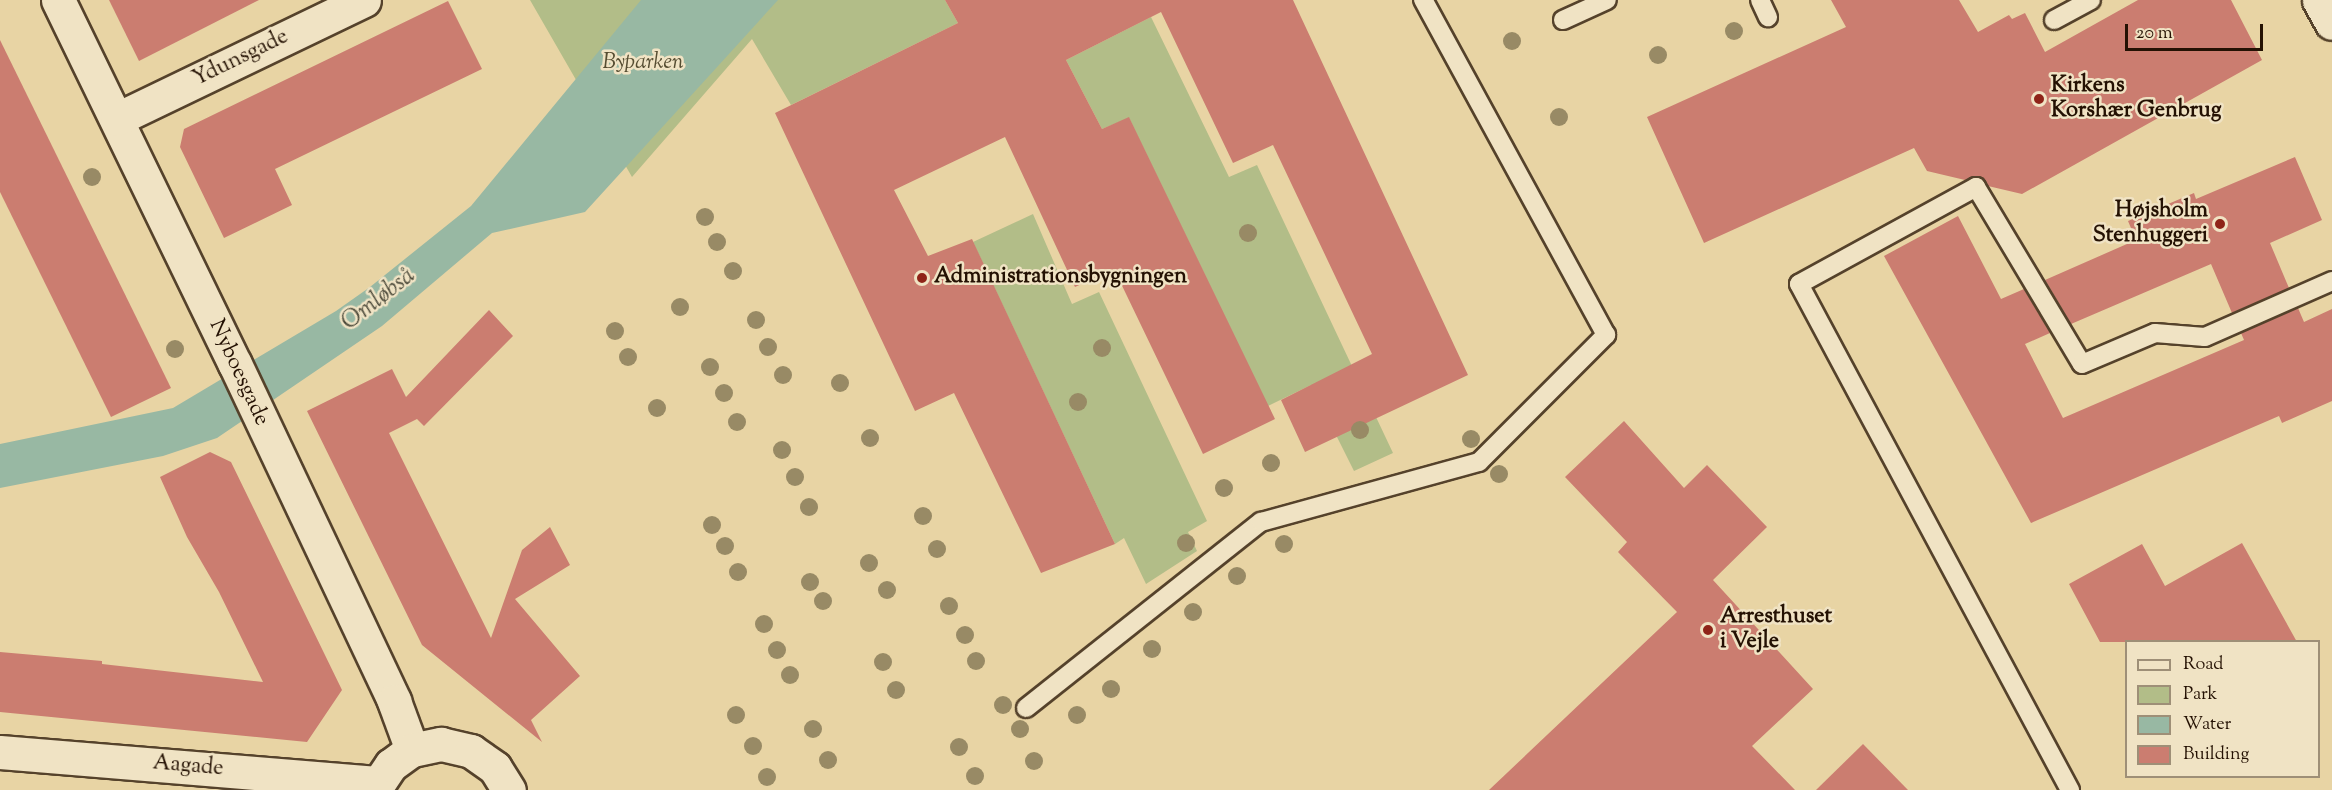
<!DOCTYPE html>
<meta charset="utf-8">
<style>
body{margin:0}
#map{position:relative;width:2332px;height:790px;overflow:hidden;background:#e8d4a4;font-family:"Sorts Mill Goudy",serif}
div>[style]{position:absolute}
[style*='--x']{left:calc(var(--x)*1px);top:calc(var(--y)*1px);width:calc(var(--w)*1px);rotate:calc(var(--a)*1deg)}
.green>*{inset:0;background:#b2bd88}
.water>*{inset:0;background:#98b8a3}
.building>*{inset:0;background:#cb7d70}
.roads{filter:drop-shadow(2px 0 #55422b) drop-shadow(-2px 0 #55422b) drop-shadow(0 2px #55422b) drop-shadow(0 -2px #55422b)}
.service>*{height:18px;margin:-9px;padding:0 9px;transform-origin:9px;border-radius:9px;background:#f0e3c4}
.minor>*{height:33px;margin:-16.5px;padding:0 16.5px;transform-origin:16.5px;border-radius:16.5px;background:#f0e3c4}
.tertiary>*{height:33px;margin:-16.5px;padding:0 16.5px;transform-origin:16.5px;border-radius:16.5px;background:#f0e3c4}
.trees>*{width:18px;height:18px;margin:-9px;border-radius:50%;background:#988a65}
.dots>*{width:16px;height:16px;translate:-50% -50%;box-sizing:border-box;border:3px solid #f0e3c4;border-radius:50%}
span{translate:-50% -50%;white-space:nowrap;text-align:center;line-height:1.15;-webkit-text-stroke:5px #f0e3c4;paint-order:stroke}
.street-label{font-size:22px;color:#241103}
.park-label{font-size:22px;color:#564d32;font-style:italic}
.poi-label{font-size:22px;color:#241103;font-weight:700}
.left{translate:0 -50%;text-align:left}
.right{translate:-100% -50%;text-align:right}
.water-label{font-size:24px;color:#4d4b3b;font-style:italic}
.legend{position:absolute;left:2125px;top:640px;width:195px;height:138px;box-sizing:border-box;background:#f0e3c4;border:2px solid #9e8f77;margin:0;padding:8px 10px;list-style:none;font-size:18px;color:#241103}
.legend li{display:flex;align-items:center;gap:12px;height:30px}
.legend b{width:30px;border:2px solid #9e8f77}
.scale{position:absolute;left:2125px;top:24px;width:138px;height:27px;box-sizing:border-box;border:3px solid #241103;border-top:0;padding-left:8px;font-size:18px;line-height:21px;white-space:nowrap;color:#241103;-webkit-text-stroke:4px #f0e3c4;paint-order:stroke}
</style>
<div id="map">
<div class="green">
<div style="clip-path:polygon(530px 0,945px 0,958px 23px,791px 105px,752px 39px,632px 177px)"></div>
<div style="clip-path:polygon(1151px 17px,1229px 177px,1257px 165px,1393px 453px,1354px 471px,1311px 385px,1268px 406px,1129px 118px,1102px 129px,1066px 60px)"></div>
<div style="clip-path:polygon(1033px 214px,1072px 304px,1099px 292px,1207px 521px,1188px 532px,1197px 551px,1146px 584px,1124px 538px,1115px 544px,973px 242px)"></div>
</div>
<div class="water">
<div style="clip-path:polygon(641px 0,778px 0,585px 212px,492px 233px,382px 326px,217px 438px,163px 456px,0 488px,0 444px,173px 408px,336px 311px,370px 287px,471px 206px)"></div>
</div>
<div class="building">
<div style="clip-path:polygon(109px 0,259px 0,139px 61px)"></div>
<div style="clip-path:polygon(945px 0,1293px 0,1468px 375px,1305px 452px,1281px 400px,1372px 354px,1273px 145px,1233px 163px,1161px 12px,1066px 60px,1102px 129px,1129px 117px,1275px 419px,1203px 454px,1114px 269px,1075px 287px,1005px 137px,894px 190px,928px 256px,972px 239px,1115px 544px,1041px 573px,954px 393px,915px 411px,775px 113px,958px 23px)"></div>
<div style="clip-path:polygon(1831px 0,1959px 0,1978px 32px,2009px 15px,2012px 19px,2025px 13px,2045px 52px,2138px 0,2231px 0,2262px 60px,2022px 194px,1988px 186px,1982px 178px,1977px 176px,1965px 180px,1927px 171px,1914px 148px,1704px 243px,1647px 117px,1846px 27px)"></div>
<div style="clip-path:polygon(448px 1px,482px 69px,275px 169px,292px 205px,224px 238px,180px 147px,184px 129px)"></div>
<div style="clip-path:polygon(0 40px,171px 388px,111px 417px,0 192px)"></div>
<div style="clip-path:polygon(2295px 157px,2322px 220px,2270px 243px,2289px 288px,2232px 313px,2211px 264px,2071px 324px,2045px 280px,2136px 240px,2128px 221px,2194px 193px,2196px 199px)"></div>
<div style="clip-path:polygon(1958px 216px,2001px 299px,2024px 289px,2050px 333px,2025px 344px,2063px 418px,2244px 340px,2241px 333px,2298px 308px,2304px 322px,2332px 309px,2332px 401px,2282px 423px,2279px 416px,2031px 523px,1884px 256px)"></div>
<div style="clip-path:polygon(489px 310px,513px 336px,424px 426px,417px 419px,389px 433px,491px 638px,522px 550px,550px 527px,570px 565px,515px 599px,580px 676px,531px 720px,542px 742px,422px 645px,307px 411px,392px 369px,406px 397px)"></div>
<div style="clip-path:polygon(1624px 421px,1684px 488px,1707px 465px,1767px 527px,1713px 580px,1813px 689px,1752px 746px,1795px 790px,1489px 790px,1677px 612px,1618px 552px,1627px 542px,1565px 477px)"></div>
<div style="clip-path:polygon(210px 452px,231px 462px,342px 690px,307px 742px,0 712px,0 652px,102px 661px,102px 664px,263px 682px,219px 592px,187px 537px,160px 477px)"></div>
<div style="clip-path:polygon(2242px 543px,2297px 642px,2100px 642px,2069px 584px,2142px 544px,2165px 586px)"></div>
<div style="clip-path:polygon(1863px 744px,1908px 790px,1816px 790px)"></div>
</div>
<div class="roads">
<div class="service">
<div style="--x:1760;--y:0;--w:19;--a:65"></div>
<div style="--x:1563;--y:20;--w:48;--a:-24.4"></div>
<div style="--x:2054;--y:20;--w:42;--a:-28.4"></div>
<div style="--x:1026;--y:708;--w:300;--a:-38.4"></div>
<div style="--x:1261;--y:522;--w:226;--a:-15.4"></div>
<div style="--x:1479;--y:462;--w:180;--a:-45"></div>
<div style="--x:1606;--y:335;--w:382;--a:-118.6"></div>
<div style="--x:2070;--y:790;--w:574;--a:-118.17"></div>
<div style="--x:1799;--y:284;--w:202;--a:-28.7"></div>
<div style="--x:1976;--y:187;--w:206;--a:59.1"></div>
<div style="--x:2082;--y:364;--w:79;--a:-23"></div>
<div style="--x:2155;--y:333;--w:50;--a:4.6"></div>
<div style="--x:2205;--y:337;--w:139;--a:-23.8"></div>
</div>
<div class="minor">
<div style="--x:58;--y:0;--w:405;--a:64.1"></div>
<div style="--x:235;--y:364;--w:373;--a:64.7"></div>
<div style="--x:394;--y:701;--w:52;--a:69.8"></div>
<div style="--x:2319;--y:0;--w:26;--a:61"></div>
<div style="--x:117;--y:119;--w:274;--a:-25.7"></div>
<div style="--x:0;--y:752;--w:378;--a:4.7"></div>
</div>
<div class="tertiary">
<div style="--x:374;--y:790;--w:30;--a:-56"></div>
<div style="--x:391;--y:765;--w:26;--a:-36"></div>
<div style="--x:412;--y:750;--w:30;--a:-12"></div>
<div style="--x:441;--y:744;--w:31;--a:13"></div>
<div style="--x:471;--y:751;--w:29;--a:35"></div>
<div style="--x:495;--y:768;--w:26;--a:58"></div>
</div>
</div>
<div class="trees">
<div style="left:1734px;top:31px"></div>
<div style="left:1512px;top:41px"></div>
<div style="left:1658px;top:55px"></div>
<div style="left:1559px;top:117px"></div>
<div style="left:92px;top:177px"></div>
<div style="left:705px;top:217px"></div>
<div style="left:1248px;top:233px"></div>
<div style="left:717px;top:242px"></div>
<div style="left:733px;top:271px"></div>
<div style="left:680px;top:307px"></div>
<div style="left:756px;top:320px"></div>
<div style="left:615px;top:331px"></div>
<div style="left:768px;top:347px"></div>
<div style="left:1102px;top:348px"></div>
<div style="left:175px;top:349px"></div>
<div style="left:628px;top:357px"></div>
<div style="left:710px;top:367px"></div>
<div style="left:783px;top:375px"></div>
<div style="left:840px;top:383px"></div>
<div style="left:724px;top:393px"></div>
<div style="left:1078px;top:402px"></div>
<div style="left:657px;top:408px"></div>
<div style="left:737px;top:422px"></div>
<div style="left:1360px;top:430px"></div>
<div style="left:870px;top:438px"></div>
<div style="left:1471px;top:439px"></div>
<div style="left:782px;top:450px"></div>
<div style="left:1271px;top:463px"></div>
<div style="left:1499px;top:474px"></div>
<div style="left:795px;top:477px"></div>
<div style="left:1224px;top:488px"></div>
<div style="left:809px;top:507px"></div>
<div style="left:923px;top:516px"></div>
<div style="left:712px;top:525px"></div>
<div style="left:1186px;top:543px"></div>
<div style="left:1284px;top:544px"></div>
<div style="left:725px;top:546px"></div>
<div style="left:937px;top:549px"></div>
<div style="left:869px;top:563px"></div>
<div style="left:738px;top:572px"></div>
<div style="left:1237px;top:576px"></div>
<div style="left:810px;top:582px"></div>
<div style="left:887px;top:590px"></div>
<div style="left:823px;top:601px"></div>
<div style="left:949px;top:606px"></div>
<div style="left:1193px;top:612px"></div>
<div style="left:764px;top:624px"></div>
<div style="left:965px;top:635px"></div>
<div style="left:1152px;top:649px"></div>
<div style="left:777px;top:650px"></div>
<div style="left:976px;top:661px"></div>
<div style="left:883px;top:662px"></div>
<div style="left:790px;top:675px"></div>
<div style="left:1111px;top:689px"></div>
<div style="left:896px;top:690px"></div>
<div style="left:1003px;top:705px"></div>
<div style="left:736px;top:715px"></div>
<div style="left:1077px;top:715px"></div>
<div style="left:813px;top:729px"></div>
<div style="left:1020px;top:729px"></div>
<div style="left:753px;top:746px"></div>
<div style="left:959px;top:747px"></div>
<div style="left:828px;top:760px"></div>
<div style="left:1034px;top:761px"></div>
<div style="left:975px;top:776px"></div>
<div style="left:767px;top:777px"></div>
</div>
<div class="dots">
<div style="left:2039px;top:99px;background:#8f2418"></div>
<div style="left:2220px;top:224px;background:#8f2418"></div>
<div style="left:922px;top:278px;background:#8f2418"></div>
<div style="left:1708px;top:630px;background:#8f2418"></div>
</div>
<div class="street-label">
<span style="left:241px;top:59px;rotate:-26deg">Ydunsgade</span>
<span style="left:238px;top:373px;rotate:65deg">Nyboesgade</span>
<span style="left:188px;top:767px;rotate:5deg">Aagade</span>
</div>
<div class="park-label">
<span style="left:643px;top:64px">Byparken</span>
</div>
<div class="poi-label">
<span class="left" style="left:2051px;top:99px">Kirkens<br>Korshær Genbrug</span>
<span class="right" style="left:2208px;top:224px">Højsholm<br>Stenhuggeri</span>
<span class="left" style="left:934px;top:278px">Administrationsbygningen</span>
<span class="left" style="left:1720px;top:630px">Arresthuset<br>i Vejle</span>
</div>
<div class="water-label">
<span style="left:379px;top:300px;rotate:-38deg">Omløbså</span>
</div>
<ul class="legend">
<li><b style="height:8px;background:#f0e3c4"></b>Road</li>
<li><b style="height:16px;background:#b2bd88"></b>Park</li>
<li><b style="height:16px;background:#98b8a3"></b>Water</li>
<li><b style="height:16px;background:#cb7d70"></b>Building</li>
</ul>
<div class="scale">20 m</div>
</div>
